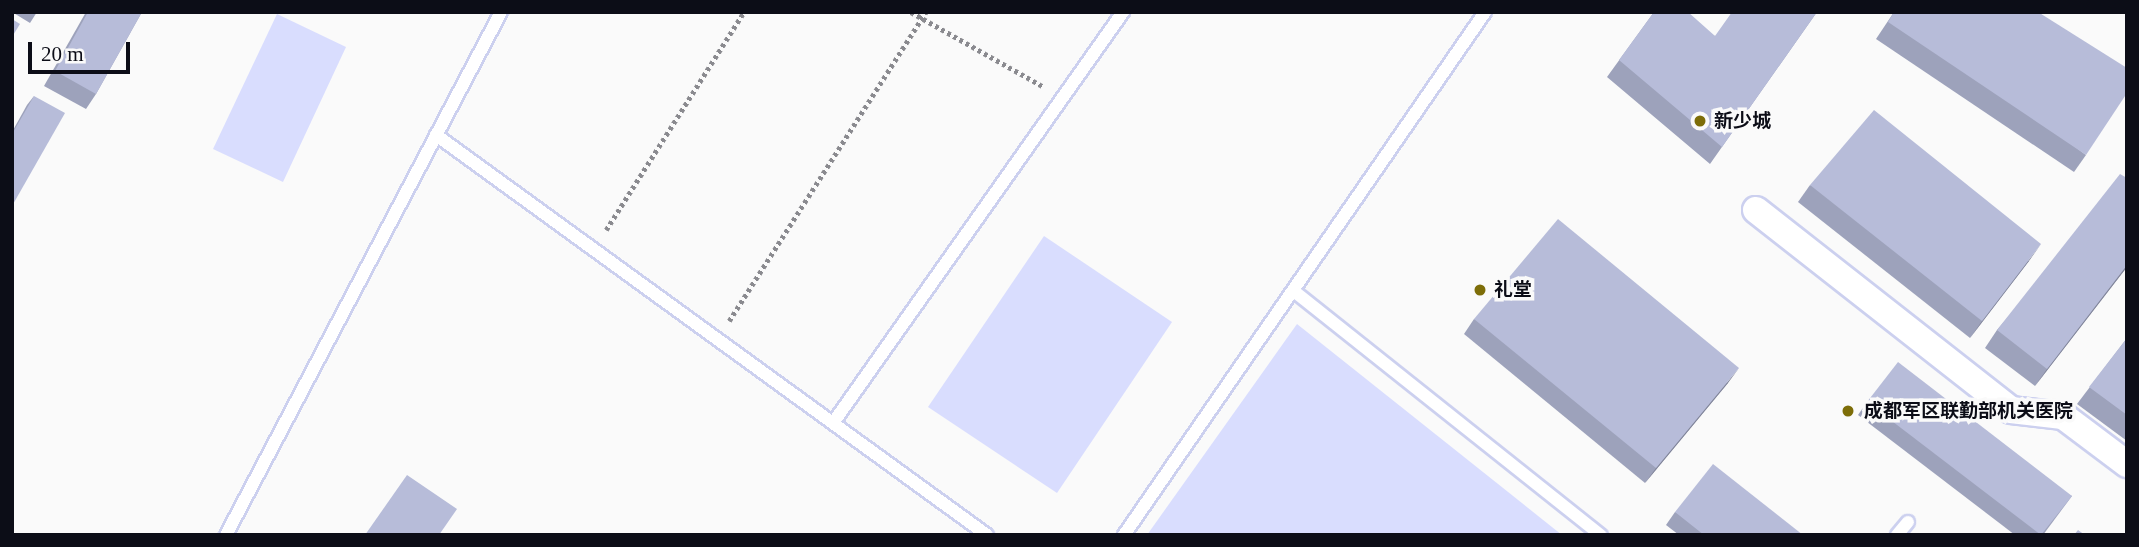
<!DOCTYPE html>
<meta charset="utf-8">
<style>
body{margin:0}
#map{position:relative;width:2139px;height:547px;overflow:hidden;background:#fafafa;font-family:"Times New Roman","Noto Sans SC",serif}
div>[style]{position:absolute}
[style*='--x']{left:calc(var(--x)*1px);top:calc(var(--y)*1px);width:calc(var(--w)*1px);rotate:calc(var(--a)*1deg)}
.green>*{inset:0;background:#d9ddfe}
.path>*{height:4.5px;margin-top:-2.25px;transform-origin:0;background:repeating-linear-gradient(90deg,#8a8a8f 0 3.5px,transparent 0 7px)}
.roads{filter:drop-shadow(2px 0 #ccd0ef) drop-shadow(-2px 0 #ccd0ef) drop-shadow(0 2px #ccd0ef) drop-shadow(0 -2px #ccd0ef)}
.lane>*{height:12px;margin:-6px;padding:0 6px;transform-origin:6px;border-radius:6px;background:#fff}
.street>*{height:26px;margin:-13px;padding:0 13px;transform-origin:13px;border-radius:13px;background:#fff}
.wall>*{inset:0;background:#9da2bb}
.shaded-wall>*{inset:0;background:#808498}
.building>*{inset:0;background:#b7bcd9}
.dots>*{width:19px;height:19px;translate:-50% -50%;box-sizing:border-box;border:4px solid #fafafa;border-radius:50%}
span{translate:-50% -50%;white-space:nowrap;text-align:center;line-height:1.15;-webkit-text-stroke:7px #fafafa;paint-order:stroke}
.poi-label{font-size:19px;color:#0c0d17;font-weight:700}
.left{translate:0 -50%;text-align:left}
.frame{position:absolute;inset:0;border:14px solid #0c0d17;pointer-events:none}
.scale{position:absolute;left:28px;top:42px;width:102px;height:32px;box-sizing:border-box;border:4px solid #0c0d17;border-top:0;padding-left:9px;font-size:21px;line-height:24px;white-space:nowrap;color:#0c0d17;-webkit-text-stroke:5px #fafafa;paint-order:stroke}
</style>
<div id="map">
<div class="green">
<div style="clip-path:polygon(277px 14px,346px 47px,283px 182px,213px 149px)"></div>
<div style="clip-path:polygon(1044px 236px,1172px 322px,1057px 493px,928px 407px)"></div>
<div style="clip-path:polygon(1297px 324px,1562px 535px,1147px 535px)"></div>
</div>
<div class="path">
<div style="--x:911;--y:12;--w:153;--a:29.4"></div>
<div style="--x:606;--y:230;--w:258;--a:-57.7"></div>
<div style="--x:729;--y:321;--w:366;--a:-57.5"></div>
</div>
<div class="roads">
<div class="lane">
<div style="--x:436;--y:135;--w:681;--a:35.98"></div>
<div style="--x:1295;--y:292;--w:391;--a:38.5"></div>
<div style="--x:833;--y:423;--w:503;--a:-54.79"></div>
<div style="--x:226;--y:535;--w:591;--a:-62.26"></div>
<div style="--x:1124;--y:535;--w:635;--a:-55.38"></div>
<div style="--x:1897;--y:535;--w:17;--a:-50"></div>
</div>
<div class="street">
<div style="--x:1756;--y:210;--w:324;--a:38.1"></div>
<div style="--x:2011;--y:410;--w:52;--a:6.6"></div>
<div style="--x:2063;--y:416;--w:80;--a:36.9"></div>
</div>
</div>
<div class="wall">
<div style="clip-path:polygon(12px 12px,37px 12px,30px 23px)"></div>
<div style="clip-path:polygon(86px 12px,142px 12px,96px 94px,86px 109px,44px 86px)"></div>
<div style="clip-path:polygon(1654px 12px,1715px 36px,1817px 12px,1710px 164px,1607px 77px)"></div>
<div style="clip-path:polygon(1894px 12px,2086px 155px,2074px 172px,1876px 39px)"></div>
<div style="clip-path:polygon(34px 96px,12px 206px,12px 132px,27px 105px)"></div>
<div style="clip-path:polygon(2127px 178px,2127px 267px,2035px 386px,1985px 348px,1997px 330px)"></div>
<div style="clip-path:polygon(1810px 185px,2029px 261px,1970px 338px,1798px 202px)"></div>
<div style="clip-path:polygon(1474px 319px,1728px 383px,1645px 483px,1464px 334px)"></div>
<div style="clip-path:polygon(2127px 338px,2127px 441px,2077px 404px)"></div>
<div style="clip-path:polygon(1867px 402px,2072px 496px,2043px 535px,2015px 535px,1858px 415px)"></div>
<div style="clip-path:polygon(1675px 512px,1803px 535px,1679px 535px,1666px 525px)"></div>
</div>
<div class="shaded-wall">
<div style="clip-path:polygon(2041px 244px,2029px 261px,1970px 338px,1982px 321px)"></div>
<div style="clip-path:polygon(2127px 265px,2127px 267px,2035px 386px,2047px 369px)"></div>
<div style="clip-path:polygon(1739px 368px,1728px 383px,1645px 483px,1656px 468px)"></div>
</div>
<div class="building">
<div style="clip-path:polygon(88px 12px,142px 12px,96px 94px,55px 71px)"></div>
<div style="clip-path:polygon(1654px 12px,1688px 12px,1715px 36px,1732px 12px,1817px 12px,1722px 147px,1619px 60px)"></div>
<div style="clip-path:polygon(1894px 12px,2038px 12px,2127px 68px,2127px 93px,2086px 155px,1888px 22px)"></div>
<div style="clip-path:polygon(12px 19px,20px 24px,12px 37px)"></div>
<div style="clip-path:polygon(34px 96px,65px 113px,12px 206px,12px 134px)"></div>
<div style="clip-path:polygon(1874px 110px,2041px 244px,1982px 321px,1810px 185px)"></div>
<div style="clip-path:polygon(2120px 174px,2127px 178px,2127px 265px,2047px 369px,1997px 330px)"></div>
<div style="clip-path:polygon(1558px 219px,1739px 368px,1656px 468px,1474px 319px)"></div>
<div style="clip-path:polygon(2127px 338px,2127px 415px,2089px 387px)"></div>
<div style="clip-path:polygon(1898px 362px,2072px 496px,2041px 535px,1867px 402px)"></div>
<div style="clip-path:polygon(1713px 464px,1803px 535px,1704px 535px,1675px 512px)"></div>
<div style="clip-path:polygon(407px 475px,457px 509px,439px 535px,365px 535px)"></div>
<div style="clip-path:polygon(2078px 530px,2085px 535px,2074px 535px)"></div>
</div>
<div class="dots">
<div style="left:1700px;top:121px;background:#7d6d08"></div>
<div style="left:1480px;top:290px;background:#7d6d08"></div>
<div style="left:1848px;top:411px;background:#7d6d08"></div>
</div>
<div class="poi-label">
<span class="left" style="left:1714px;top:121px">新少城</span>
<span class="left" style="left:1494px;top:290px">礼堂</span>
<span class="left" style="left:1864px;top:411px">成都军区联勤部机关医院</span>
</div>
<div class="frame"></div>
<div class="scale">20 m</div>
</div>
